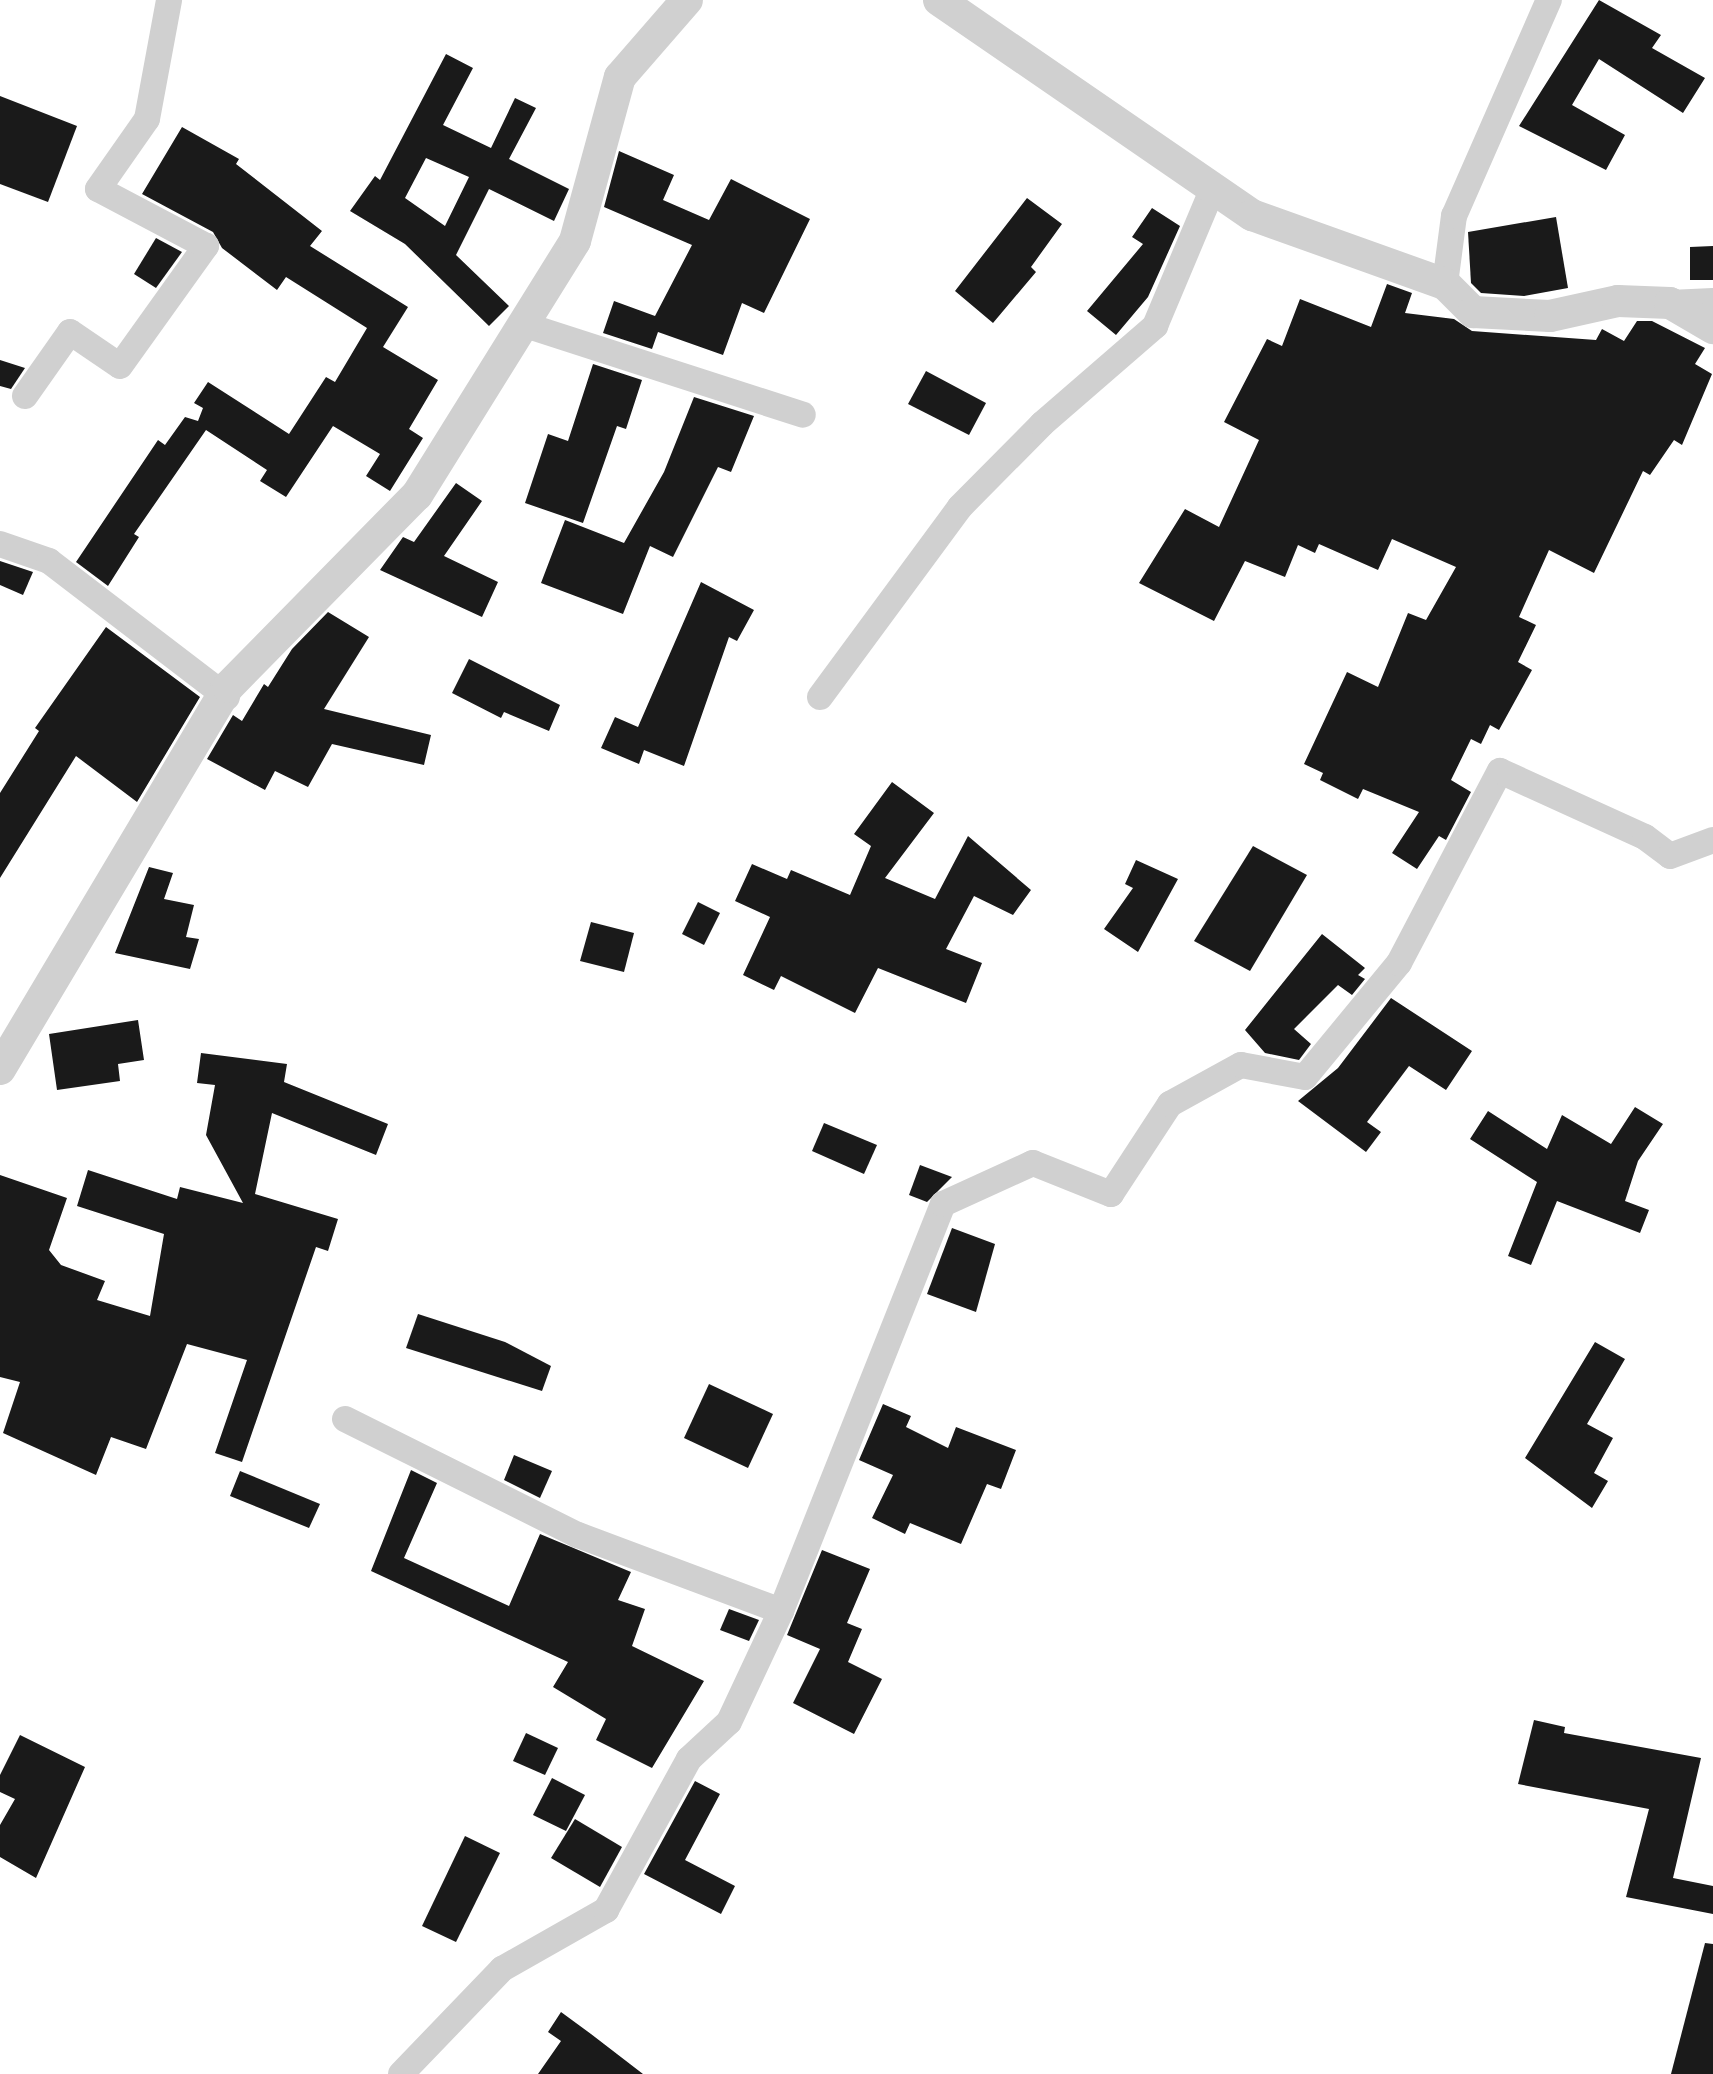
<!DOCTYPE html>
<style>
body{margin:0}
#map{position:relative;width:1713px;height:2074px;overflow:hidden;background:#fff;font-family:"Sofia Sans Condensed",sans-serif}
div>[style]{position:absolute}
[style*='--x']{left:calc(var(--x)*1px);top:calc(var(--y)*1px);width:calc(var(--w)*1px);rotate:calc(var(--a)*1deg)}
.building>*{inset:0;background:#1a1a1a}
.minor>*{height:26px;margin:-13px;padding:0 13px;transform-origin:13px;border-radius:13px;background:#d0d0d0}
.tertiary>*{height:32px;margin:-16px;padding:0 16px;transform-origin:16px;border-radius:16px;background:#d0d0d0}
span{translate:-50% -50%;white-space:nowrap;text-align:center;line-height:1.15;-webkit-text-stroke:8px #fff;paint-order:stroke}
</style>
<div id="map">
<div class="building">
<div style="clip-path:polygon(1599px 0,1661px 35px,1652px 48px,1705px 78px,1683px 113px,1599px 59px,1572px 105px,1625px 135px,1606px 170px,1519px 126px)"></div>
<div style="clip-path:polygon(evenodd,446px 54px,473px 68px,443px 125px,491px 148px,515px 98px,536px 108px,509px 159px,569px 189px,554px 221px,489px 189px,456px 255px,509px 306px,489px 326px,405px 244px,350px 211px,375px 176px,380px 180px,446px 54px,426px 158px,469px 177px,445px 226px,405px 198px,426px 158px)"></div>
<div style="clip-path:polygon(0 96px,77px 126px,48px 202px,0 184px)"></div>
<div style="clip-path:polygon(182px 127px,239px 159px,236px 164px,322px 231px,310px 246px,408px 307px,383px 347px,438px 380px,409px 429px,423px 438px,390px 491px,366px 476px,380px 454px,333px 426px,286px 497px,260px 481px,267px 470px,206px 430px,134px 534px,139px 537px,108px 586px,76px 562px,158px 440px,165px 445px,185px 417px,198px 421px,203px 408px,194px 403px,208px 382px,289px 434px,326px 377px,335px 382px,367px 328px,286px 277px,277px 290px,222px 248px,213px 232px,142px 194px)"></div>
<div style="clip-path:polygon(619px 151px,674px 175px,663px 200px,709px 220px,731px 179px,810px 219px,764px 313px,742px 303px,723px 355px,658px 332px,652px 349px,603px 333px,614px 301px,655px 316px,692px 245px,604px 207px)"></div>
<div style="clip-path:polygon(1027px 198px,1062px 224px,1031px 267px,1036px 272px,993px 323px,955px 291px)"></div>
<div style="clip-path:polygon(1152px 208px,1180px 226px,1148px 297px,1116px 335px,1087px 311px,1143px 244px,1132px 237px)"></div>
<div style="clip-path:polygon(1556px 217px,1568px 288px,1524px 296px,1481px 293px,1471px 283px,1468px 232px)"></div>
<div style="clip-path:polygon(156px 238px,182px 252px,156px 288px,134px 274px)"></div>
<div style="clip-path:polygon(1713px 246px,1713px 280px,1690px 280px,1690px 247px)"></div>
<div style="clip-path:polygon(1387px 284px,1412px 293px,1405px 313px,1454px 319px,1472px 331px,1596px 340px,1602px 329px,1624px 341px,1637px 321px,1652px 321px,1705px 348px,1695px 364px,1712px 374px,1682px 445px,1674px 440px,1650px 475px,1643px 471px,1594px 573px,1549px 550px,1519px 617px,1536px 625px,1518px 662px,1532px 670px,1499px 730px,1490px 725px,1481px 744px,1471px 739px,1451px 780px,1471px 792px,1446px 840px,1439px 836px,1417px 869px,1392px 853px,1419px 812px,1363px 789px,1358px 799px,1320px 780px,1323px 773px,1304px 764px,1347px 672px,1378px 687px,1408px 613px,1426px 620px,1456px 567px,1392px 539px,1378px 570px,1319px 544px,1315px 553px,1298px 545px,1285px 577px,1245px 561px,1214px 621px,1139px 583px,1185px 509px,1219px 527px,1259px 440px,1224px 422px,1267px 339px,1282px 346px,1300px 299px,1371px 327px)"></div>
<div style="clip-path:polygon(0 360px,25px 368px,11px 389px,0 386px)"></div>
<div style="clip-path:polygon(593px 364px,642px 380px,626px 429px,617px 426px,583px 523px,525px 503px,548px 434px,568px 441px)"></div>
<div style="clip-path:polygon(926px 371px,986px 403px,969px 435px,908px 404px)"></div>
<div style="clip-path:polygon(694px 397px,754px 416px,731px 472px,718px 467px,673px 557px,650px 546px,623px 614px,541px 583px,565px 520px,624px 543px,664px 472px)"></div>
<div style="clip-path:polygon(456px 483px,482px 501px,444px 556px,498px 582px,482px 617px,380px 570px,403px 537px,414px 542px)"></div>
<div style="clip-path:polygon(0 561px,33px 572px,23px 595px,0 585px)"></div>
<div style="clip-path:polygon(701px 582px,754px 610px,737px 641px,729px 637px,684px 766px,644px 750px,639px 764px,601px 748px,615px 717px,638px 727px)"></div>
<div style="clip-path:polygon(328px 612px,369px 637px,324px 709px,431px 735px,424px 765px,332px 744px,308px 787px,275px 771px,265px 790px,207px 759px,233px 715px,242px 721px,264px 684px,268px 687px,292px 649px)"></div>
<div style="clip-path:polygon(106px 627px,200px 697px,137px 802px,76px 756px,0 878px,0 793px,39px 731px,35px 728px)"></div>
<div style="clip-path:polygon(469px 659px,560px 705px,549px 731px,504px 712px,501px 718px,452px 693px)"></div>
<div style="clip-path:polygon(892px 782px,934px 813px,885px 878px,935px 899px,968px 836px,1031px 890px,1013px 915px,974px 896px,946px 949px,982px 963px,966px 1003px,878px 968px,855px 1013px,781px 976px,774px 990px,743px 975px,770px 917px,735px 901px,752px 864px,787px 879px,791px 870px,850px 895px,871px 846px,854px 834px)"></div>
<div style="clip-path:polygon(1253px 846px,1307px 875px,1250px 971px,1194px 941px)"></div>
<div style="clip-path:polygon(1136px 860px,1178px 879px,1138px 952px,1104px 929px,1133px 888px,1125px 884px)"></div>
<div style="clip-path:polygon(149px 867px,173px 873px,164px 899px,194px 905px,186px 937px,199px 939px,190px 969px,115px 953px)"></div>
<div style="clip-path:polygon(698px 902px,720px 913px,704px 945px,682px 934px)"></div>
<div style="clip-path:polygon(591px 922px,634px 933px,624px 972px,580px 961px)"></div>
<div style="clip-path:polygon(1322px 934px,1365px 968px,1358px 975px,1365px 979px,1352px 995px,1338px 985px,1294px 1029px,1311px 1044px,1299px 1060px,1265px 1053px,1245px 1030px)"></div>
<div style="clip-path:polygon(1391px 998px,1472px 1051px,1446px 1090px,1409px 1066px,1367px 1122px,1381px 1132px,1366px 1152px,1298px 1101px,1338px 1068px)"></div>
<div style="clip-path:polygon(138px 1020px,144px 1060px,118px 1064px,120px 1081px,57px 1090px,49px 1034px)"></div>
<div style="clip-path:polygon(201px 1053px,287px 1064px,284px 1082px,388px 1124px,376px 1155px,272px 1113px,255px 1194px,338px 1219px,328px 1251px,316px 1247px,242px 1462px,215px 1453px,247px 1360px,187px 1344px,146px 1449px,111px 1437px,96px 1475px,3px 1433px,20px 1382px,0 1377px,0 1175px,67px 1198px,49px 1250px,61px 1265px,105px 1281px,97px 1300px,150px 1316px,164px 1234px,77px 1206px,88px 1170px,177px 1199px,180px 1187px,243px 1203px,206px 1135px,215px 1085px,197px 1083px)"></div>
<div style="clip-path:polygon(1635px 1107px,1663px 1124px,1638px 1161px,1625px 1201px,1649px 1210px,1640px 1233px,1557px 1201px,1531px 1265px,1508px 1256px,1537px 1182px,1470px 1139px,1488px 1111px,1547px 1149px,1562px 1115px,1611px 1144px)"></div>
<div style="clip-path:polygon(824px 1123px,877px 1145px,864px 1174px,812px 1151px)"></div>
<div style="clip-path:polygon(920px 1165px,952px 1177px,927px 1202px,909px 1195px)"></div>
<div style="clip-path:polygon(952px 1228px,995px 1244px,976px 1312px,927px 1294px)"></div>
<div style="clip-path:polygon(418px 1314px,505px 1342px,551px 1366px,542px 1391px,406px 1348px)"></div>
<div style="clip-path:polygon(1595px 1342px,1625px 1359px,1587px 1424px,1613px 1438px,1594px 1473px,1608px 1481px,1592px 1508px,1525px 1458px)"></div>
<div style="clip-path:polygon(709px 1384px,773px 1414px,748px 1468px,684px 1438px)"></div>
<div style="clip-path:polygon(883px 1404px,911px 1416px,906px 1427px,948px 1448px,956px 1427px,1016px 1450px,1001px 1489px,987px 1484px,961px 1544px,910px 1523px,905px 1534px,872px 1518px,893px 1475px,859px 1460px)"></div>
<div style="clip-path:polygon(514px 1455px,552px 1471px,540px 1498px,504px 1480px)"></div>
<div style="clip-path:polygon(411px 1470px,437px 1483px,404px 1558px,509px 1606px,540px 1534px,631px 1572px,618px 1600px,645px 1609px,632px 1646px,704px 1681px,652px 1768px,596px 1740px,606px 1719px,553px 1687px,568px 1662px,371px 1571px)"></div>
<div style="clip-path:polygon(240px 1471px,320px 1504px,309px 1528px,230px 1496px)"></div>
<div style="clip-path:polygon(822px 1550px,870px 1569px,847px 1623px,862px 1629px,848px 1662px,882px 1679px,854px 1734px,793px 1703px,820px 1649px,787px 1635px)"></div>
<div style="clip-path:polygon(729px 1609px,759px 1620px,749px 1641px,720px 1630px)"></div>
<div style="clip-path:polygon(1534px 1720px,1565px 1727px,1564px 1733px,1701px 1758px,1673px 1878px,1713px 1886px,1713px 1914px,1626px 1897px,1649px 1809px,1518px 1784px)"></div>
<div style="clip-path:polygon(526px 1733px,558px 1748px,545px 1775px,513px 1761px)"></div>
<div style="clip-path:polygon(20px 1735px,85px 1767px,36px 1878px,0 1857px,0 1825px,15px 1799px,0 1792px,0 1775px)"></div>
<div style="clip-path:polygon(552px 1778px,585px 1795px,566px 1831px,533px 1815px)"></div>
<div style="clip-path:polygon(695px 1781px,720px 1794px,685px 1860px,735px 1886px,721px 1914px,644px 1874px)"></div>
<div style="clip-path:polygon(575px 1819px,622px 1847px,600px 1887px,551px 1858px)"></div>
<div style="clip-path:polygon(465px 1836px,500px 1853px,456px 1942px,422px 1926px)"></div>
<div style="clip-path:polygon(1705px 1943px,1713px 1944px,1713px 2074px,1671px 2074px)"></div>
<div style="clip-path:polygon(561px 2012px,591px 2034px,643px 2074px,538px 2074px,561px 2041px,548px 2032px)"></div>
</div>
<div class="minor">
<div style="--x:1445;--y:284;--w:69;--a:-82.5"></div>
<div style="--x:1454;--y:216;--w:236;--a:-66.3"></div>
<div style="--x:1670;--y:303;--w:43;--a:-2.7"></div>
<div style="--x:522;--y:324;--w:295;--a:17.9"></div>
<div style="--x:25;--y:396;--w:78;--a:-54.9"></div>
<div style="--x:70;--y:332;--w:60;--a:34.2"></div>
<div style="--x:120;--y:366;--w:148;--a:-54.4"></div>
<div style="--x:206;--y:246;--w:122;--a:-152.2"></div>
<div style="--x:98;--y:189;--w:85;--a:-55"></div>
<div style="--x:147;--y:119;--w:121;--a:-79.5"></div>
<div style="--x:0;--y:544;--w:52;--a:19.1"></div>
<div style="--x:49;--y:561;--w:224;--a:37.4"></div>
<div style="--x:820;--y:697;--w:236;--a:-53.6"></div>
<div style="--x:960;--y:507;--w:117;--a:-45.3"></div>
<div style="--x:1042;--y:424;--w:150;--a:-40.9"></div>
<div style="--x:1155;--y:326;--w:150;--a:-67.2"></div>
<div style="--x:345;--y:1419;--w:260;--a:26.5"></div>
<div style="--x:578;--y:1535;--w:217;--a:20.5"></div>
<div style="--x:401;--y:2074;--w:146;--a:-46.1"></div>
<div style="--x:502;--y:1969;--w:120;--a:-29.6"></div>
<div style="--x:606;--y:1910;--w:172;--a:-61.2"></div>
<div style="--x:689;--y:1759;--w:54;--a:-42.8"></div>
<div style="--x:729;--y:1722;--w:123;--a:-64.9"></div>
<div style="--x:781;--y:1611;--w:438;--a:-68.3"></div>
<div style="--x:943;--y:1204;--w:99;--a:-24.5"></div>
<div style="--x:1033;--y:1163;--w:84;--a:21.7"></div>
<div style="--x:1111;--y:1194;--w:108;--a:-56.8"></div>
<div style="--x:1170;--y:1104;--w:81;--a:-28.8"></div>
<div style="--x:1241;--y:1065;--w:65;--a:10.6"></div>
<div style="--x:1305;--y:1077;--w:148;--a:-50.5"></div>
<div style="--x:1399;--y:963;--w:217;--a:-62.3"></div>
<div style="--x:1500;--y:771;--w:159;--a:24.5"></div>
<div style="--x:1645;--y:837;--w:31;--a:37"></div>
<div style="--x:1670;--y:856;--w:46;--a:-20.4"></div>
</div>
<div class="tertiary">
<div style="--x:939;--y:0;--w:380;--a:34.5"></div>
<div style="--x:1252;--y:215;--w:205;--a:19.7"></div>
<div style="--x:1445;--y:284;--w:40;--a:45"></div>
<div style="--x:1473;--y:312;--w:77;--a:3"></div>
<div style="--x:1550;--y:316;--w:70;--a:-12.4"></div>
<div style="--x:1618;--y:301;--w:52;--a:2.2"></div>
<div style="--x:1670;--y:303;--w:50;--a:30.2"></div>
<div style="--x:0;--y:1069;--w:445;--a:-59.2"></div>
<div style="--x:228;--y:687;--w:269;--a:-45.5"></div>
<div style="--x:417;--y:495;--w:299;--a:-58.1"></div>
<div style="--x:575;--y:241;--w:170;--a:-74.7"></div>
<div style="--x:620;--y:77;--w:102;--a:-49"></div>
</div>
</div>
